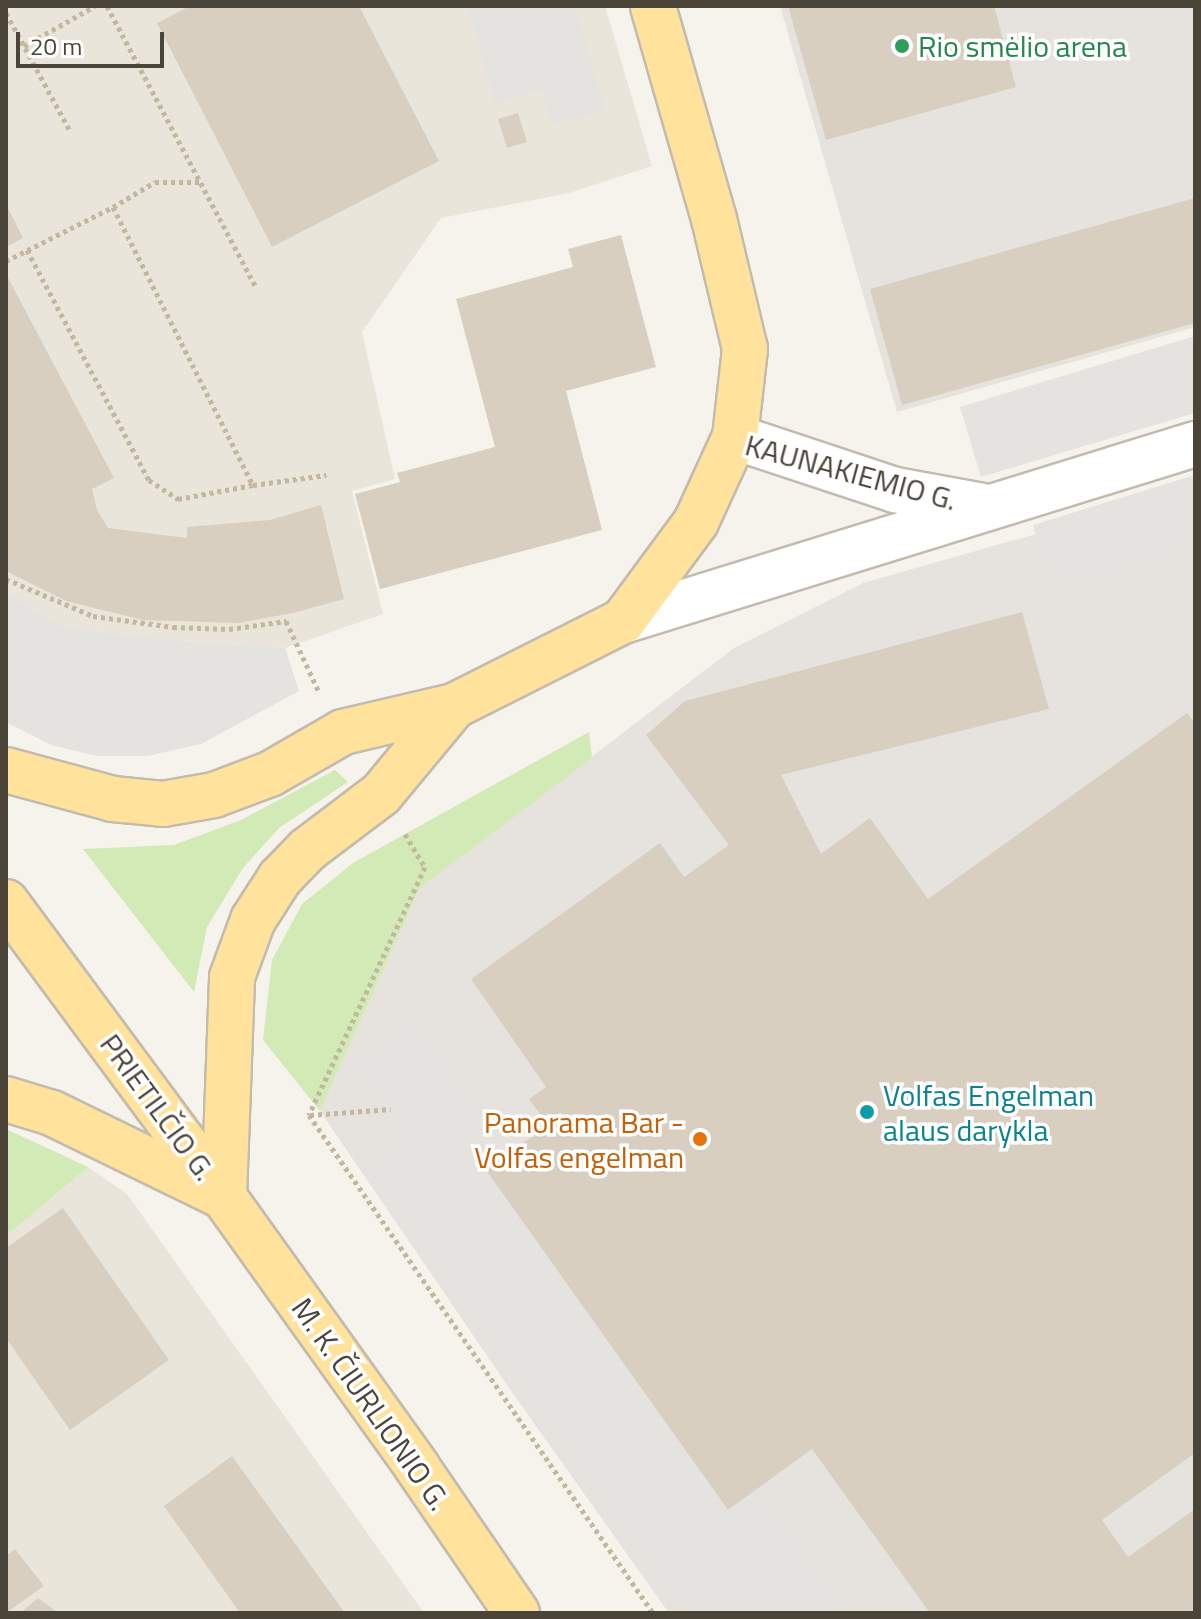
<!DOCTYPE html>
<meta charset="utf-8">
<style>
body{margin:0}
#map{position:relative;width:1201px;height:1619px;overflow:hidden;background:#f6f3ec;font-family:"Titillium Web",sans-serif}
div>[style]{position:absolute}
[style*='--x']{left:calc(var(--x)*1px);top:calc(var(--y)*1px);width:calc(var(--w)*1px);rotate:calc(var(--a)*1deg)}
.residential>*{inset:0;background:#eae5da}
.industrial>*{inset:0;background:#e6e2dd}
.green>*{inset:0;background:#d2eab5}
.parking>*{inset:0;background:#e5e3e0}
.building>*{inset:0;background:#d8cfc1}
.path>*{height:5px;margin-top:-2.5px;transform-origin:0;background:repeating-linear-gradient(90deg,#c4b79f 0 4px,transparent 0 8px)}
.roads{filter:drop-shadow(2px 0 #c2bbae) drop-shadow(-2px 0 #c2bbae) drop-shadow(0 2px #c2bbae) drop-shadow(0 -2px #c2bbae)}
.minor>*{height:44px;margin:-22px;padding:0 22px;transform-origin:22px;border-radius:22px;background:#fff}
.primary>*{height:44px;margin:-22px;padding:0 22px;transform-origin:22px;border-radius:22px;background:#ffe39c}
.dots>*{width:22px;height:22px;translate:-50% -50%;box-sizing:border-box;border:4px solid #fff;border-radius:50%}
span{translate:-50% -50%;white-space:nowrap;text-align:center;line-height:1.15;-webkit-text-stroke:7px #fff;paint-order:stroke}
.leisure-label{font-size:30px;color:#27864d}
.left{translate:0 -50%;text-align:left}
.street-label{font-size:30px;color:#4b4439}
.culture-label{font-size:30px;color:#0d838f}
.food-label{font-size:30px;color:#c56008}
.right{translate:-100% -50%;text-align:right}
.frame{position:absolute;inset:0;border:8px solid #4b4439;pointer-events:none}
.scale{position:absolute;left:16px;top:32px;width:148px;height:36px;box-sizing:border-box;border:4px solid #4b4439;border-top:0;padding-left:10px;font-size:24px;line-height:28px;white-space:nowrap;color:#4b4439;-webkit-text-stroke:6px #fff;paint-order:stroke}
</style>
<div id="map">
<div class="residential">
<div style="clip-path:polygon(6px 6px,605px 6px,652px 166px,569px 193px,441px 218px,362px 332px,395px 479px,352px 491px,383px 614px,285px 648px,178px 641px,62px 627px,6px 592px)"></div>
<div style="clip-path:polygon(88px 1167px,127px 1194px,424px 1613px,6px 1613px,6px 1236px)"></div>
</div>
<div class="industrial">
<div style="clip-path:polygon(780px 6px,1195px 6px,1195px 327px,897px 412px)"></div>
<div style="clip-path:polygon(1195px 489px,1195px 1613px,669px 1613px,516px 1398px,320px 1111px,420px 888px,734px 648px,863px 583px)"></div>
</div>
<div class="green">
<div style="clip-path:polygon(589px 732px,592px 758px,420px 888px,320px 1111px,263px 1040px,272px 960px,302px 904px,353px 863px)"></div>
<div style="clip-path:polygon(335px 770px,348px 782px,279px 828px,243px 868px,207px 927px,194px 992px,83px 849px,174px 845px,241px 820px)"></div>
<div style="clip-path:polygon(6px 1129px,88px 1167px,6px 1236px)"></div>
</div>
<div class="parking">
<div style="clip-path:polygon(468px 6px,575px 6px,605px 110px,551px 125px,541px 90px,495px 103px)"></div>
<div style="clip-path:polygon(1195px 336px,1195px 413px,981px 477px,960px 407px)"></div>
<div style="clip-path:polygon(1195px 475px,1195px 547px,1053px 591px,1033px 525px)"></div>
<div style="clip-path:polygon(6px 592px,62px 627px,178px 641px,285px 648px,299px 691px,201px 744px,147px 756px,97px 756px,51px 745px,6px 722px)"></div>
<div style="clip-path:polygon(414px 1020px,488px 1124px,464px 1142px,728px 1509px,759px 1488px,849px 1613px,684px 1613px,366px 1172px,406px 1143px,350px 1066px)"></div>
</div>
<div class="building">
<div style="clip-path:polygon(190px 6px,359px 6px,439px 161px,272px 247px,157px 23px)"></div>
<div style="clip-path:polygon(788px 6px,994px 6px,1016px 87px,826px 140px)"></div>
<div style="clip-path:polygon(518px 113px,527px 142px,507px 148px,498px 119px)"></div>
<div style="clip-path:polygon(1195px 198px,1195px 323px,902px 405px,870px 289px)"></div>
<div style="clip-path:polygon(6px 204px,23px 238px,6px 247px)"></div>
<div style="clip-path:polygon(621px 235px,656px 367px,566px 391px,602px 530px,380px 589px,355px 494px,400px 482px,397px 473px,495px 447px,456px 299px,573px 267px,568px 249px)"></div>
<div style="clip-path:polygon(6px 274px,114px 478px,92px 489px,97px 510px,108px 528px,187px 538px,187px 527px,270px 520px,321px 505px,344px 599px,293px 613px,238px 623px,143px 620px,66px 601px,6px 571px)"></div>
<div style="clip-path:polygon(1022px 612px,1049px 709px,781px 775px,821px 854px,870px 818px,928px 899px,1187px 713px,1195px 724px,1195px 1453px,1102px 1520px,1128px 1557px,1195px 1509px,1195px 1613px,930px 1613px,812px 1449px,728px 1510px,486px 1170px,548px 1125px,529px 1099px,546px 1087px,471px 979px,660px 843px,684px 877px,729px 845px,646px 735px,685px 701px)"></div>
<div style="clip-path:polygon(63px 1208px,169px 1360px,70px 1430px,6px 1338px,6px 1248px)"></div>
<div style="clip-path:polygon(232px 1456px,345px 1613px,240px 1613px,164px 1506px)"></div>
<div style="clip-path:polygon(15px 1549px,44px 1586px,6px 1613px,6px 1556px)"></div>
<div style="clip-path:polygon(38px 1598px,58px 1613px,20px 1613px)"></div>
</div>
<div class="path">
<div style="--x:107;--y:6;--w:318;--a:62.1"></div>
<div style="--x:6;--y:13;--w:134;--a:61.5"></div>
<div style="--x:24;--y:46;--w:81;--a:-29.4"></div>
<div style="--x:113;--y:207;--w:49;--a:-30.8"></div>
<div style="--x:155;--y:182;--w:46;--a:0"></div>
<div style="--x:27;--y:250;--w:260;--a:62.1"></div>
<div style="--x:149;--y:480;--w:35;--a:33"></div>
<div style="--x:178;--y:499;--w:76;--a:-10.6"></div>
<div style="--x:6;--y:261;--w:120;--a:-26.8"></div>
<div style="--x:113;--y:207;--w:311;--a:63.3"></div>
<div style="--x:253;--y:485;--w:74;--a:-7.8"></div>
<div style="--x:6;--y:579;--w:95;--a:23"></div>
<div style="--x:93;--y:616;--w:81;--a:7.8"></div>
<div style="--x:173;--y:627;--w:56;--a:2"></div>
<div style="--x:229;--y:629;--w:58;--a:-8"></div>
<div style="--x:286;--y:621;--w:78;--a:65.1"></div>
<div style="--x:405;--y:834;--w:39;--a:59"></div>
<div style="--x:425;--y:867;--w:274;--a:115.1"></div>
<div style="--x:309;--y:1115;--w:605;--a:55.36"></div>
<div style="--x:310;--y:1115;--w:81;--a:-4.2"></div>
</div>
<div class="roads">
<div class="minor">
<div style="--x:735;--y:437;--w:169;--a:18.3"></div>
<div style="--x:895;--y:490;--w:89;--a:10.3"></div>
<div style="--x:623;--y:621;--w:599;--a:-17.19"></div>
</div>
<div class="primary">
<div style="--x:6;--y:770;--w:111;--a:15.2"></div>
<div style="--x:113;--y:799;--w:50;--a:5.7"></div>
<div style="--x:163;--y:804;--w:52;--a:-10"></div>
<div style="--x:214;--y:795;--w:60;--a:-20.6"></div>
<div style="--x:270;--y:774;--w:84;--a:-29.9"></div>
<div style="--x:343;--y:732;--w:114;--a:-13.2"></div>
<div style="--x:454;--y:706;--w:189;--a:-26.7"></div>
<div style="--x:623;--y:621;--w:123;--a:-53.6"></div>
<div style="--x:696;--y:522;--w:94;--a:-65.4"></div>
<div style="--x:735;--y:437;--w:89;--a:-83.5"></div>
<div style="--x:745;--y:349;--w:134;--a:-103.4"></div>
<div style="--x:714;--y:219;--w:222;--a:-106"></div>
<div style="--x:6;--y:902;--w:367;--a:53.5"></div>
<div style="--x:224;--y:1197;--w:332;--a:54.4"></div>
<div style="--x:417;--y:1467;--w:177;--a:55.6"></div>
<div style="--x:6;--y:1099;--w:48;--a:16.9"></div>
<div style="--x:52;--y:1113;--w:185;--a:26"></div>
<div style="--x:224;--y:1197;--w:220;--a:-87.9"></div>
<div style="--x:232;--y:977;--w:61;--a:-69.8"></div>
<div style="--x:253;--y:920;--w:50;--a:-57.3"></div>
<div style="--x:280;--y:878;--w:39;--a:-46"></div>
<div style="--x:307;--y:850;--w:93;--a:-37.1"></div>
<div style="--x:381;--y:794;--w:114;--a:-50.3"></div>
</div>
</div>
<div class="dots">
<div style="left:902px;top:46px;background:#2e9e5b"></div>
<div style="left:867px;top:1112px;background:#0f9aa8"></div>
<div style="left:700px;top:1139px;background:#e8710a"></div>
</div>
<div class="leisure-label">
<span class="left" style="left:918px;top:46px">Rio smėlio arena</span>
</div>
<div class="street-label">
<span style="left:851px;top:472px;rotate:15deg">KAUNAKIEMIO G.</span>
<span style="left:158px;top:1107px;rotate:54deg">PRIETILČIO G.</span>
<span style="left:371px;top:1404px;rotate:55deg">M. K. ČIURLIONIO G.</span>
</div>
<div class="culture-label">
<span class="left" style="left:883px;top:1112px">Volfas Engelman<br>alaus darykla</span>
</div>
<div class="food-label">
<span class="right" style="left:684px;top:1139px">Panorama Bar -<br>Volfas engelman</span>
</div>
<div class="frame"></div>
<div class="scale">20 m</div>
</div>
